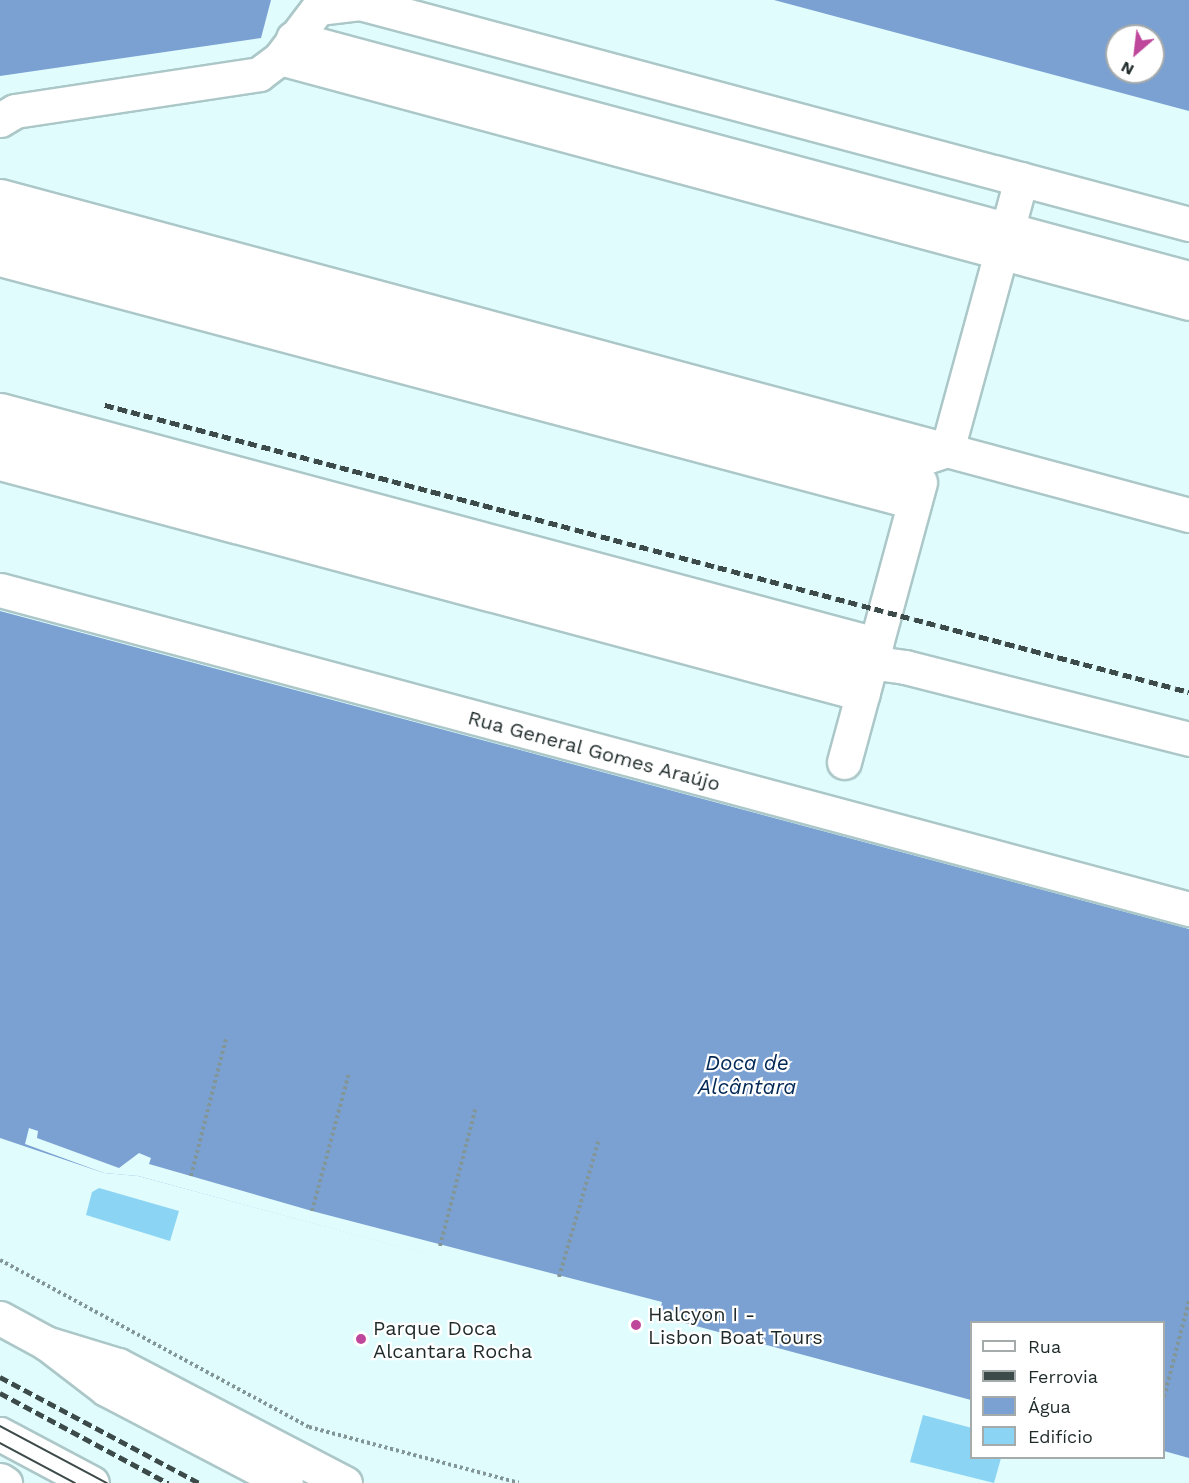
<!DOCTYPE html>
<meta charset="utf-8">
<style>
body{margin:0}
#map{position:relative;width:1189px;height:1483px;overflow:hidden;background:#e0fcfd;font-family:"Work Sans",sans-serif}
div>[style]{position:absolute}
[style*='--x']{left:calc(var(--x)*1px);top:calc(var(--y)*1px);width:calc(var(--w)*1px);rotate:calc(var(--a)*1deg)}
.water>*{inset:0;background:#7ba0d2}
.pier>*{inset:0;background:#e0fcfd}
.building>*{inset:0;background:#8cd4f4}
.path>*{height:4px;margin-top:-2px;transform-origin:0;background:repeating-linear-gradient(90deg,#829697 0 3px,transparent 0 6px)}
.roads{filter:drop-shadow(2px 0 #acc7c8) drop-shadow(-2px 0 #acc7c8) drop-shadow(0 2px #acc7c8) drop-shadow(0 -2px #acc7c8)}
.minor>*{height:33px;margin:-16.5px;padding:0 16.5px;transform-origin:16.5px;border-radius:16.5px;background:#fff}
.major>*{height:33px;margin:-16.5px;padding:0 16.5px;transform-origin:16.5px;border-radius:16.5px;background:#fff}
.tram>*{height:1.5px;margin:-0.75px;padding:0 0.75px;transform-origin:0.75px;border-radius:0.75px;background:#3d4a4a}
.rail>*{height:4.5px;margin-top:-2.25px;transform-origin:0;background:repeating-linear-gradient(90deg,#3d4a4a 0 9px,transparent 0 13.5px)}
.dots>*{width:16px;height:16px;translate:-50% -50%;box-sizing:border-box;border:3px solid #fff;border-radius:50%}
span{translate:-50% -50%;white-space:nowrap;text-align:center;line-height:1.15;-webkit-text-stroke:4.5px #fff;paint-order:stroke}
.street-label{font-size:20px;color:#1f2a2a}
.poi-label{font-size:20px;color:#1f2a2a}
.left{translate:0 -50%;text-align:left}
.water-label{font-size:21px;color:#032856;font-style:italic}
.legend{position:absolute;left:970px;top:1321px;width:195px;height:138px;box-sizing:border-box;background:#fff;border:2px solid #a5aaaa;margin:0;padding:8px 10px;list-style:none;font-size:18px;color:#1f2a2a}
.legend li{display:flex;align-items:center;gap:12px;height:30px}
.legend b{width:30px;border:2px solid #a5aaaa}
.north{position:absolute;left:1105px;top:24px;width:60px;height:60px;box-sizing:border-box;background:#fff;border:2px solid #a5aaaa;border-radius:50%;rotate:208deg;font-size:16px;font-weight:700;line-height:24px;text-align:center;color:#1f2a2a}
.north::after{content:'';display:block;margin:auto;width:21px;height:27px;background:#bf479b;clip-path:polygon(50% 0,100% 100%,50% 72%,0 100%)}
</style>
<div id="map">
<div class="water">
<div style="clip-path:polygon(0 0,271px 0,261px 38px,0 76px)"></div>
<div style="clip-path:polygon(evenodd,774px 0,1189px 0,1189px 111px,774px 0,1117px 36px,1153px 36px,1153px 72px,1117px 72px,1117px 36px)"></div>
<div style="clip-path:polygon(0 611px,1189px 929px,1189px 1458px,1164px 1451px,1164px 1322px,972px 1322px,971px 1400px,138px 1176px,104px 1173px,0 1138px)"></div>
</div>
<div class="pier">
<div style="clip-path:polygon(29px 1128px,38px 1131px,37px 1138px,119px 1168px,139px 1153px,151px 1158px,149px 1164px,312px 1211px,662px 1302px,659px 1317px,138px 1176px,104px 1173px,25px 1144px)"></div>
</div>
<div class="building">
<div style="clip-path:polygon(99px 1188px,179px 1211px,170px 1241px,86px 1215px,92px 1192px)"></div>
<div style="clip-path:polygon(923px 1415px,972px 1428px,972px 1458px,1001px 1458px,994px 1483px,910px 1462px)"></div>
</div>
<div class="path">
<div style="--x:191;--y:1176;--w:141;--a:-75.7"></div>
<div style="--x:312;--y:1211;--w:143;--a:-75"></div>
<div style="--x:440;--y:1246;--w:144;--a:-75.5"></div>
<div style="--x:0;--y:1260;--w:351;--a:28.4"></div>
<div style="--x:309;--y:1427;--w:217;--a:14.9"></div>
<div style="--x:559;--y:1277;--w:144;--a:-73.8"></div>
<div style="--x:1164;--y:1397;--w:99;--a:-75.4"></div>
</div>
<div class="roads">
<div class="minor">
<div style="--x:293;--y:38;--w:928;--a:15"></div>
<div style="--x:280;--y:58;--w:941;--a:15.08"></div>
<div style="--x:0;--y:120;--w:17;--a:-31"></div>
<div style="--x:15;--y:111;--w:247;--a:-8.6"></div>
<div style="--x:259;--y:74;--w:26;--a:-37"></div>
<div style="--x:280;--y:58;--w:63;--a:-52.8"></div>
<div style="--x:318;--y:8;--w:42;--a:-6.8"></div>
<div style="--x:360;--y:3;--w:858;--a:14.93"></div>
<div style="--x:0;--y:196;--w:1231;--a:15.02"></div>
<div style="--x:0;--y:227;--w:928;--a:15"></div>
<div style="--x:896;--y:467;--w:54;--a:-18.4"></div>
<div style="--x:947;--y:450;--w:281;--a:-74.7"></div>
<div style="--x:0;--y:259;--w:946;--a:14.89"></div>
<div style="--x:0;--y:410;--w:907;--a:14.96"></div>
<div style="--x:0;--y:435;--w:855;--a:14.98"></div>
<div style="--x:826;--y:656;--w:80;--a:7.9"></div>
<div style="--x:905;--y:667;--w:293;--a:14.2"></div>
<div style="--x:0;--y:463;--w:893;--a:14.99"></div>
<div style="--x:0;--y:590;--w:1231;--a:15.02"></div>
<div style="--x:844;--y:762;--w:290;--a:-74.8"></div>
<div style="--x:0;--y:1318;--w:52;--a:28.5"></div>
<div style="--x:46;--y:1343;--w:76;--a:37.5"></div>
<div style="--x:106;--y:1389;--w:203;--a:27.6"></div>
<div style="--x:46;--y:1343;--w:75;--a:17"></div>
<div style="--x:118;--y:1365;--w:256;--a:27.5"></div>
<div style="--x:0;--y:1434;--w:104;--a:28"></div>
</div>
<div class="major">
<div style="--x:0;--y:1480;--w:6;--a:31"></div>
</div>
</div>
<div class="tram">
<div style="--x:0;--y:1426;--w:121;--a:28"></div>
<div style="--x:0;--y:1443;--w:85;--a:28.1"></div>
</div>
<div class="rail">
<div style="--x:105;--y:405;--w:1121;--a:14.83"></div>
<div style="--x:0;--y:1377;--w:225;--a:28"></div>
<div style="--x:0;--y:1393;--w:191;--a:28.2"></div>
</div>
<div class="dots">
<div style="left:636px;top:1325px;background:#bf479b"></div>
<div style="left:361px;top:1339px;background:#bf479b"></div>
</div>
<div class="street-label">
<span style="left:594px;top:751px;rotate:15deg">Rua General Gomes Araújo</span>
</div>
<div class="poi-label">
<span class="left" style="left:648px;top:1326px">Halcyon I -<br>Lisbon Boat Tours</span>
<span class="left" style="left:373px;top:1340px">Parque Doca<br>Alcantara Rocha</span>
</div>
<div class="water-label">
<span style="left:747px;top:1075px">Doca de<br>Alcântara</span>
</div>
<ul class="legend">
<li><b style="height:8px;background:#fff"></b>Rua</li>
<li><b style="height:8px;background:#3d4a4a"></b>Ferrovia</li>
<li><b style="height:16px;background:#7ba0d2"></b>Água</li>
<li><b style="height:16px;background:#8cd4f4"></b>Edifício</li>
</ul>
<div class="north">N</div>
</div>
